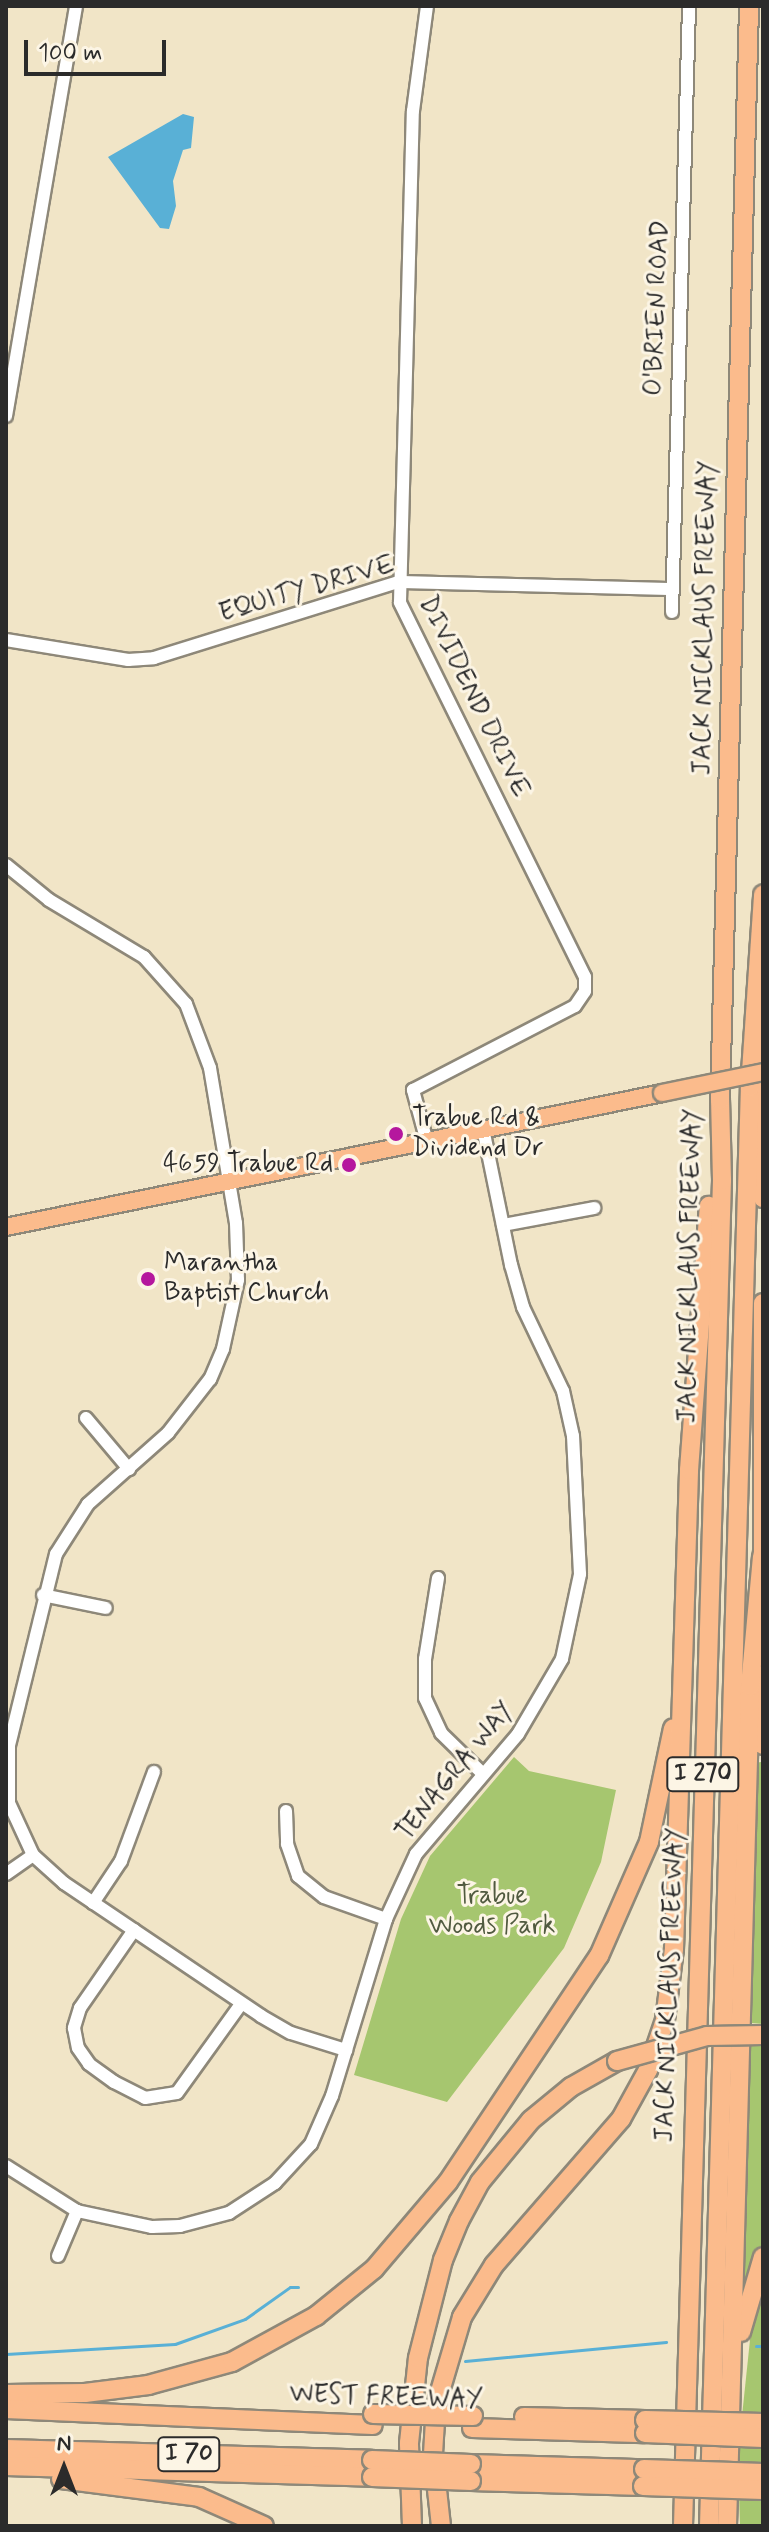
<!DOCTYPE html>
<style>
body{margin:0}
#map{position:relative;width:769px;height:2532px;overflow:hidden;background:#f1e5c7;font-family:Mynerve,sans-serif}
div>[style]{position:absolute}
[style*='--x']{left:calc(var(--x)*1px);top:calc(var(--y)*1px);width:calc(var(--w)*1px);rotate:calc(var(--a)*1deg)}
.green>*{inset:0;background:#a6c66f}
.water>*{inset:0;background:#59b0d6}
.stream>*{height:3px;margin:-1.5px;padding:0 1.5px;transform-origin:1.5px;border-radius:1.5px;background:#59b0d6}
.roads{filter:drop-shadow(2px 0 #8e8879) drop-shadow(-2px 0 #8e8879) drop-shadow(0 2px #8e8879) drop-shadow(0 -2px #8e8879)}
.minor>*{height:12px;margin:-6px;padding:0 6px;transform-origin:6px;border-radius:6px;background:#fff}
.major>*{height:16px;margin:-8px;padding:0 8px;transform-origin:8px;border-radius:8px;background:#fbbb8c}
.highway>*{height:18px;margin:-9px;padding:0 9px;transform-origin:9px;border-radius:9px;background:#fbbb8c}
.bridges{filter:drop-shadow(2px 0 #8e8879) drop-shadow(-2px 0 #8e8879) drop-shadow(0 2px #8e8879) drop-shadow(0 -2px #8e8879)}
.major-bridge>*{height:16px;margin:-8px;padding:0 8px;transform-origin:8px;border-radius:8px;background:#fbbb8c}
.highway-bridge>*{height:18px;margin:-9px;padding:0 9px;transform-origin:9px;border-radius:9px;background:#fbbb8c}
.dots>*{width:22px;height:22px;translate:-50% -50%;box-sizing:border-box;border:4px solid #fcf5e5;border-radius:50%}
span{translate:-50% -50%;white-space:nowrap;text-align:center;line-height:1.15;-webkit-text-stroke:6px #fcf5e5;paint-order:stroke}
.shield-label span{padding:2px 6px;background:#fcf5e5;border:2px solid;border-radius:6px;-webkit-text-stroke-width:0}
.shield-label{font-size:24px;color:#2b2b2b;font-weight:700}
.street-label{font-size:26px;color:#2b2b2b}
.poi-label{font-size:26px;color:#2b2b2b}
.left{translate:0 -50%;text-align:left}
.right{translate:-100% -50%;text-align:right}
.park-label{font-size:26px;color:#505a3f}
.frame{position:absolute;inset:0;border:8px solid #2b2b2b;pointer-events:none}
.north{position:absolute;left:24px;top:2428px;width:80px;height:80px;-webkit-text-stroke:6px #fcf5e5;paint-order:stroke;rotate:0deg;font-size:22px;font-weight:700;line-height:32px;text-align:center;color:#2b2b2b}
.north::after{content:'';display:block;margin:auto;width:28px;height:36px;background:#2b2b2b;clip-path:polygon(50% 0,100% 100%,50% 72%,0 100%)}
.scale{position:absolute;left:24px;top:40px;width:142px;height:36px;box-sizing:border-box;border:4px solid #2b2b2b;border-top:0;padding-left:10px;font-size:24px;line-height:28px;white-space:nowrap;color:#2b2b2b;-webkit-text-stroke:6px #fcf5e5;paint-order:stroke}
</style>
<div id="map">
<div class="green">
<div style="clip-path:polygon(514px 1757px,529px 1771px,616px 1790px,601px 1862px,564px 1948px,447px 2102px,354px 2075px,401px 1919px,430px 1856px)"></div>
<div style="clip-path:polygon(761px 1762px,763px 1772px,763px 2024px,751px 2023px,750px 2002px,755px 1763px)"></div>
<div style="clip-path:polygon(763px 2042px,763px 2248px,747px 2288px,741px 2289px,748px 2056px,752px 2043px)"></div>
<div style="clip-path:polygon(763px 2271px,763px 2416px,742px 2416px,752px 2321px)"></div>
<div style="clip-path:polygon(740px 2445px,763px 2446px,763px 2464px,740px 2462px)"></div>
<div style="clip-path:polygon(739px 2494px,763px 2496px,763px 2526px,740px 2526px)"></div>
</div>
<div class="water">
<div style="clip-path:polygon(183px 114px,194px 117px,191px 148px,183px 150px,173px 181px,176px 206px,169px 229px,160px 228px,108px 157px)"></div>
</div>
<div class="stream">
<div style="--x:756;--y:2346;--w:7;--a:0"></div>
<div style="--x:6;--y:2354;--w:169;--a:-3.4"></div>
<div style="--x:175;--y:2344;--w:74;--a:-19.7"></div>
<div style="--x:245;--y:2319;--w:55;--a:-35.4"></div>
<div style="--x:290;--y:2287;--w:8;--a:0"></div>
<div style="--x:465;--y:2361;--w:202;--a:-5.4"></div>
</div>
<div class="roads">
<div class="minor">
<div style="--x:6;--y:416;--w:416;--a:-80.3"></div>
<div style="--x:672;--y:612;--w:606;--a:-88.39"></div>
<div style="--x:6;--y:640;--w:124;--a:9.3"></div>
<div style="--x:128;--y:660;--w:26;--a:-4"></div>
<div style="--x:154;--y:658;--w:256;--a:-17.3"></div>
<div style="--x:398;--y:582;--w:274;--a:1.5"></div>
<div style="--x:6;--y:865;--w:55;--a:39.1"></div>
<div style="--x:49;--y:900;--w:111;--a:31"></div>
<div style="--x:144;--y:957;--w:63;--a:48.2"></div>
<div style="--x:186;--y:1004;--w:68;--a:69.4"></div>
<div style="--x:210;--y:1068;--w:157;--a:80.5"></div>
<div style="--x:236;--y:1223;--w:57;--a:88"></div>
<div style="--x:238;--y:1280;--w:71;--a:102.3"></div>
<div style="--x:223;--y:1349;--w:33;--a:113"></div>
<div style="--x:210;--y:1379;--w:68;--a:127.9"></div>
<div style="--x:168;--y:1433;--w:107;--a:138.4"></div>
<div style="--x:88;--y:1504;--w:59;--a:122.6"></div>
<div style="--x:56;--y:1554;--w:198;--a:103.8"></div>
<div style="--x:9;--y:1746;--w:57;--a:90"></div>
<div style="--x:9;--y:1803;--w:57;--a:65.2"></div>
<div style="--x:33;--y:1855;--w:42;--a:42.1"></div>
<div style="--x:64;--y:1883;--w:238;--a:34"></div>
<div style="--x:261;--y:2016;--w:34;--a:30"></div>
<div style="--x:291;--y:2033;--w:58;--a:17.2"></div>
<div style="--x:427;--y:1142;--w:54;--a:-105.1"></div>
<div style="--x:413;--y:1090;--w:182;--a:-27.4"></div>
<div style="--x:575;--y:1006;--w:18;--a:-56"></div>
<div style="--x:585;--y:991;--w:14;--a:-90"></div>
<div style="--x:585;--y:977;--w:418;--a:-116.3"></div>
<div style="--x:400;--y:602;--w:491;--a:-88.5"></div>
<div style="--x:413;--y:111;--w:106;--a:-82.4"></div>
<div style="--x:503;--y:1225;--w:93;--a:-10.6"></div>
<div style="--x:86;--y:1418;--w:67;--a:49.9"></div>
<div style="--x:438;--y:1578;--w:82;--a:99.1"></div>
<div style="--x:425;--y:1659;--w:39;--a:90"></div>
<div style="--x:425;--y:1698;--w:38;--a:65"></div>
<div style="--x:441;--y:1733;--w:56;--a:44.3"></div>
<div style="--x:43;--y:1595;--w:64;--a:11.7"></div>
<div style="--x:286;--y:1811;--w:33;--a:88"></div>
<div style="--x:287;--y:1844;--w:34;--a:71"></div>
<div style="--x:298;--y:1876;--w:33;--a:39"></div>
<div style="--x:324;--y:1897;--w:66;--a:19.5"></div>
<div style="--x:6;--y:1874;--w:33;--a:-35"></div>
<div style="--x:93;--y:1903;--w:50;--a:-56.3"></div>
<div style="--x:121;--y:1861;--w:95;--a:-69.7"></div>
<div style="--x:134;--y:1930;--w:95;--a:124.7"></div>
<div style="--x:80;--y:2008;--w:21;--a:107"></div>
<div style="--x:74;--y:2028;--w:20;--a:79"></div>
<div style="--x:78;--y:2048;--w:19;--a:55"></div>
<div style="--x:89;--y:2064;--w:31;--a:36"></div>
<div style="--x:114;--y:2082;--w:35;--a:27"></div>
<div style="--x:145;--y:2098;--w:32;--a:-9"></div>
<div style="--x:177;--y:2093;--w:110;--a:-54.3"></div>
<div style="--x:6;--y:2166;--w:84;--a:32.4"></div>
<div style="--x:77;--y:2211;--w:77;--a:12"></div>
<div style="--x:152;--y:2227;--w:28;--a:-2"></div>
<div style="--x:180;--y:2226;--w:51;--a:-14.9"></div>
<div style="--x:229;--y:2213;--w:55;--a:-33.1"></div>
<div style="--x:275;--y:2183;--w:53;--a:-47.3"></div>
<div style="--x:311;--y:2144;--w:52;--a:-66.4"></div>
<div style="--x:332;--y:2096;--w:185;--a:-73"></div>
<div style="--x:386;--y:1919;--w:72;--a:-65.2"></div>
<div style="--x:416;--y:1854;--w:157;--a:-49.6"></div>
<div style="--x:518;--y:1734;--w:87;--a:-59.6"></div>
<div style="--x:562;--y:1659;--w:87;--a:-78"></div>
<div style="--x:580;--y:1574;--w:138;--a:-92.9"></div>
<div style="--x:573;--y:1436;--w:46;--a:-102.5"></div>
<div style="--x:563;--y:1391;--w:93;--a:-115.5"></div>
<div style="--x:523;--y:1307;--w:44;--a:-105.9"></div>
<div style="--x:511;--y:1265;--w:135;--a:-101.6"></div>
<div style="--x:58;--y:2256;--w:49;--a:-67.1"></div>
</div>
<div class="major">
<div style="--x:6;--y:1227;--w:670;--a:-11.54"></div>
</div>
<div class="highway">
<div style="--x:761;--y:1062;--w:136;--a:89.2"></div>
<div style="--x:763;--y:1567;--w:264;--a:-90"></div>
<div style="--x:763;--y:1675;--w:70;--a:90"></div>
<div style="--x:741;--y:2332;--w:78;--a:-73.7"></div>
<div style="--x:6;--y:2394;--w:79;--a:-0.7"></div>
<div style="--x:85;--y:2393;--w:64;--a:-7.2"></div>
<div style="--x:148;--y:2385;--w:87;--a:-15.3"></div>
<div style="--x:232;--y:2362;--w:96;--a:-28.7"></div>
<div style="--x:316;--y:2316;--w:75;--a:-39"></div>
<div style="--x:374;--y:2269;--w:114;--a:-49.6"></div>
<div style="--x:448;--y:2182;--w:272;--a:-56.3"></div>
<div style="--x:599;--y:1956;--w:124;--a:-66.3"></div>
<div style="--x:649;--y:1842;--w:116;--a:-78.1"></div>
<div style="--x:6;--y:2409;--w:367;--a:2.5"></div>
<div style="--x:524;--y:2417;--w:121;--a:1.4"></div>
<div style="--x:472;--y:2428;--w:173;--a:1.7"></div>
<div style="--x:6;--y:2449;--w:366;--a:1.7"></div>
<div style="--x:471;--y:2464;--w:173;--a:1.7"></div>
<div style="--x:6;--y:2466;--w:366;--a:1.7"></div>
<div style="--x:61;--y:2479;--w:139;--a:7.4"></div>
<div style="--x:199;--y:2497;--w:71;--a:24"></div>
<div style="--x:471;--y:2481;--w:172;--a:1.7"></div>
<div style="--x:412;--y:2526;--w:83;--a:-92.1"></div>
<div style="--x:409;--y:2443;--w:85;--a:-84"></div>
<div style="--x:418;--y:2358;--w:101;--a:-75.7"></div>
<div style="--x:443;--y:2260;--w:42;--a:-67.7"></div>
<div style="--x:459;--y:2221;--w:44;--a:-61.7"></div>
<div style="--x:480;--y:2182;--w:80;--a:-50.6"></div>
<div style="--x:531;--y:2120;--w:52;--a:-39.5"></div>
<div style="--x:571;--y:2087;--w:53;--a:-29.5"></div>
<div style="--x:441;--y:2526;--w:72;--a:-96.3"></div>
<div style="--x:433;--y:2454;--w:49;--a:-86.5"></div>
<div style="--x:436;--y:2405;--w:92;--a:-73.5"></div>
<div style="--x:462;--y:2317;--w:61;--a:-58.4"></div>
<div style="--x:494;--y:2265;--w:194;--a:-49"></div>
<div style="--x:621;--y:2119;--w:56;--a:-61.1"></div>
<div style="--x:648;--y:2070;--w:53;--a:-71.2"></div>
<div style="--x:665;--y:2020;--w:72;--a:-82.8"></div>
<div style="--x:674;--y:1949;--w:479;--a:-88.2"></div>
<div style="--x:689;--y:1470;--w:265;--a:-85.7"></div>
<div style="--x:683;--y:2526;--w:1347;--a:-88.34"></div>
<div style="--x:722;--y:1180;--w:80;--a:-91.4"></div>
<div style="--x:720;--y:1100;--w:1094;--a:-88.48"></div>
<div style="--x:709;--y:2526;--w:1440;--a:-88.37"></div>
<div style="--x:750;--y:1087;--w:193;--a:-86.1"></div>
<div style="--x:727;--y:2526;--w:840;--a:-88.43"></div>
<div style="--x:750;--y:1686;--w:130;--a:-84.7"></div>
</div>
</div>
<div class="bridges">
<div class="major-bridge">
<div style="--x:662;--y:1093;--w:103;--a:-11.7"></div>
</div>
<div class="highway-bridge">
<div style="--x:617;--y:2061;--w:93;--a:-15.5"></div>
<div style="--x:707;--y:2036;--w:56;--a:-1"></div>
<div style="--x:373;--y:2414;--w:100;--a:1.1"></div>
<div style="--x:645;--y:2420;--w:118;--a:1.5"></div>
<div style="--x:645;--y:2433;--w:118;--a:2.4"></div>
<div style="--x:372;--y:2460;--w:99;--a:2.3"></div>
<div style="--x:644;--y:2469;--w:119;--a:1.9"></div>
<div style="--x:372;--y:2477;--w:99;--a:2.3"></div>
<div style="--x:643;--y:2486;--w:120;--a:1.9"></div>
</div>
</div>
<div class="dots">
<div style="left:396px;top:1134px;background:#b5179e"></div>
<div style="left:349px;top:1165px;background:#b5179e"></div>
<div style="left:148px;top:1279px;background:#b5179e"></div>
</div>
<div class="shield-label">
<span style="left:703px;top:1774px">I 270</span>
<span style="left:189px;top:2454px">I 70</span>
</div>
<div class="street-label">
<span style="left:658px;top:308px;rotate:-88deg">O'BRIEN ROAD</span>
<span style="left:307px;top:590px;rotate:-16deg">EQUITY DRIVE</span>
<span style="left:706px;top:618px;rotate:-89deg">JACK NICKLAUS FREEWAY</span>
<span style="left:473px;top:697px;rotate:64deg">DIVIDEND DRIVE</span>
<span style="left:691px;top:1266px;rotate:-89deg">JACK NICKLAUS FREEWAY</span>
<span style="left:456px;top:1772px;rotate:-51deg">TENAGRA WAY</span>
<span style="left:671px;top:1985px;rotate:-88deg">JACK NICKLAUS FREEWAY</span>
<span style="left:386px;top:2398px;rotate:2deg">WEST FREEWAY</span>
</div>
<div class="poi-label">
<span class="left" style="left:412px;top:1134px">Trabue Rd &amp;<br>Dividend Dr</span>
<span class="right" style="left:333px;top:1165px">4659 Trabue Rd</span>
<span class="left" style="left:164px;top:1279px">Marantha<br>Baptist Church</span>
</div>
<div class="park-label">
<span style="left:492px;top:1912px">Trabue<br>Woods Park</span>
</div>
<div class="frame"></div>
<div class="north">N</div>
<div class="scale">100 m</div>
</div>
